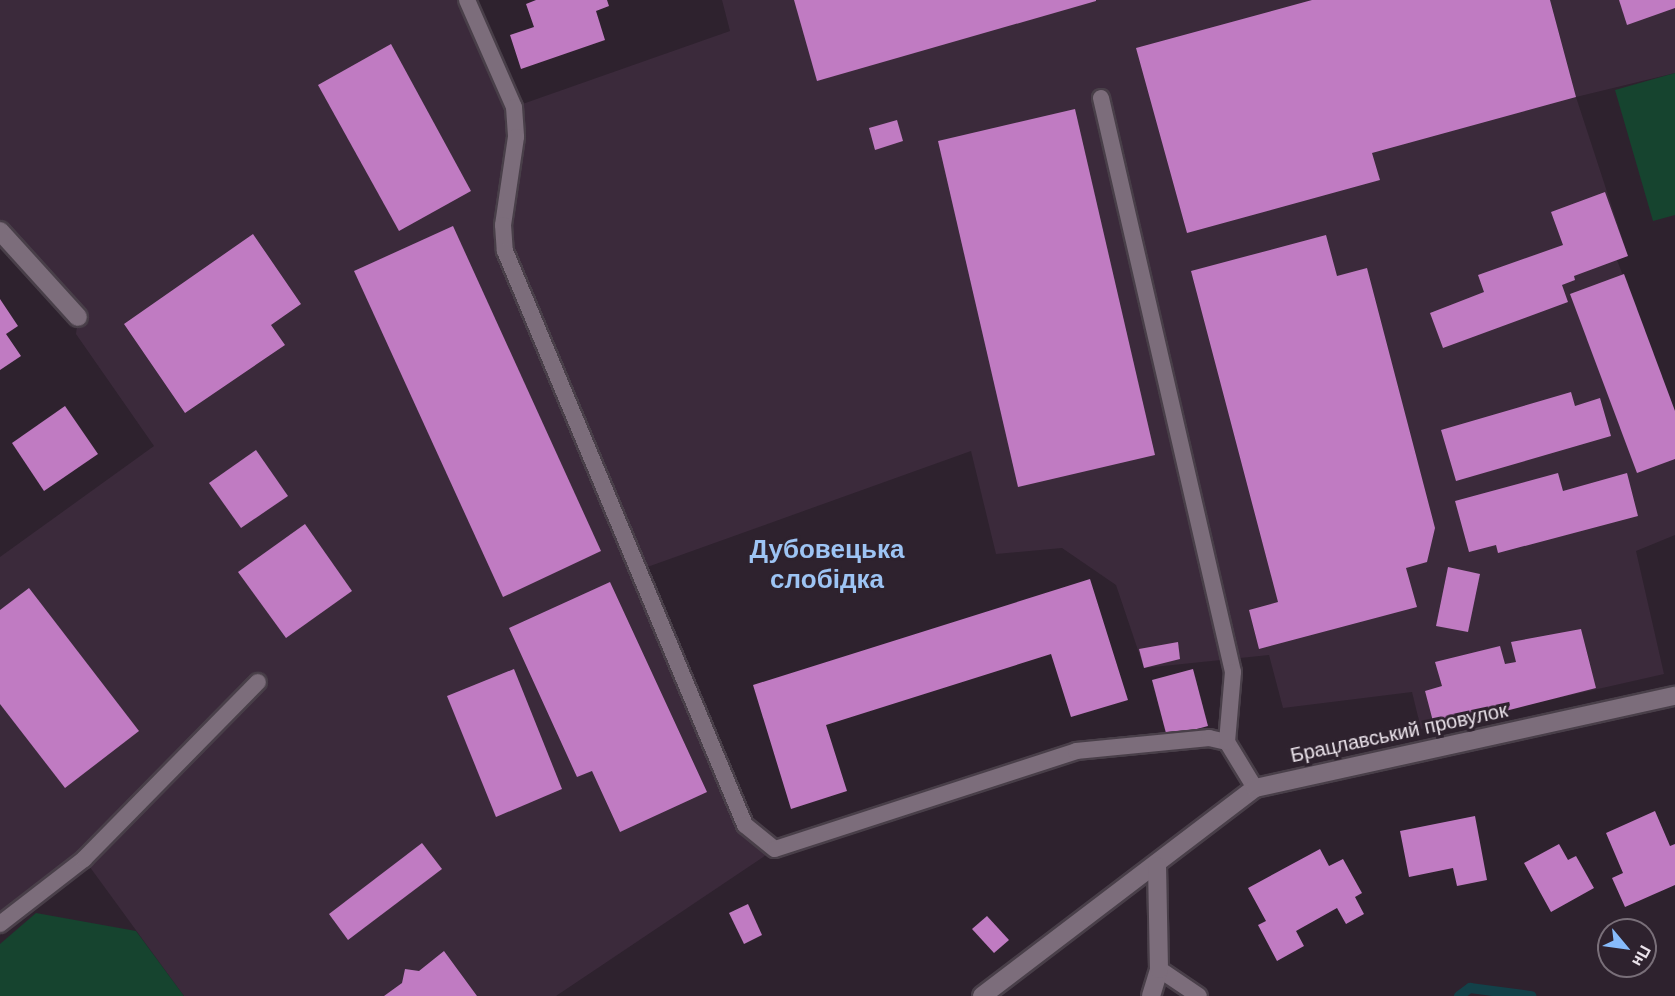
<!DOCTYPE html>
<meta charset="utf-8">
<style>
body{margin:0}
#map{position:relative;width:1675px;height:996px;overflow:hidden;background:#2e222e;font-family:"DM Sans",sans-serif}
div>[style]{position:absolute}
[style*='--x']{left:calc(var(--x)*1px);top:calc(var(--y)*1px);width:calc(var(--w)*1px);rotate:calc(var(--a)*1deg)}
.built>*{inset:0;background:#3b2a3b}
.green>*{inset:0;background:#16442f}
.stream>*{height:10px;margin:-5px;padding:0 5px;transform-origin:5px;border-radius:5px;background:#134149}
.building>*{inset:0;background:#c07bc2}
.roads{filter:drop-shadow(2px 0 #493f49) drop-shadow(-2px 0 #493f49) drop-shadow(0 2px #493f49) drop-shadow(0 -2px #493f49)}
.service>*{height:16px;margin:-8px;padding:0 8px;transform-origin:8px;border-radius:8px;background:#7c6d7b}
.minor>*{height:18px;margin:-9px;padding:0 9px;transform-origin:9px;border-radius:9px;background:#7c6d7b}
span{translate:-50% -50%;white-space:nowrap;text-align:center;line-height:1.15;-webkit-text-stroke:6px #2e222e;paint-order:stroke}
.street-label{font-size:20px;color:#eae2ea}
.district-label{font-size:26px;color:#9dc4f4;font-weight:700}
.north{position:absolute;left:1597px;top:918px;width:60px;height:60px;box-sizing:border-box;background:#2e222e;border:2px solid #796f79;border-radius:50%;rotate:119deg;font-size:16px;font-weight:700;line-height:24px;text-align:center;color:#eae2ea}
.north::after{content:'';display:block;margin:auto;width:21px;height:27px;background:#87bbfb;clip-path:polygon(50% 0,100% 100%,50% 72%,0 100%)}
</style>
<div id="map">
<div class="built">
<div style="clip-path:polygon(0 0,467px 0,514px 107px,730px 31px,722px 0,1675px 0,1675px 73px,1576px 97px,1628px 256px,1617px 260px,1675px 411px,1675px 535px,1636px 551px,1664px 674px,1421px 729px,1412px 692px,1283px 708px,1269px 655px,1144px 668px,1116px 585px,1062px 548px,996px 554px,971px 451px,639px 570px,745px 825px,775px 849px,556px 996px,184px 996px,84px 859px,0 924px,0 557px,154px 446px,76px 334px,78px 317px,0 231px)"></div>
</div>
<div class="green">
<div style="clip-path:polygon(1675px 73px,1675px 215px,1653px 221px,1615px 90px)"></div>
<div style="clip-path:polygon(36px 913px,136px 931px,184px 996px,0 996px,0 944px)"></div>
</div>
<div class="stream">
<div style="--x:1459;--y:996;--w:14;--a:-36"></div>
<div style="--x:1470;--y:988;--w:62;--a:7.5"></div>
</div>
<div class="building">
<div style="clip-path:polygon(536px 0,607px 0,609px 6px,596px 11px,605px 40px,521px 69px,510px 35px,534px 27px,526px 4px)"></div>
<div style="clip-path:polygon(794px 0,1096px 0,1096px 1px,817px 81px)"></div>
<div style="clip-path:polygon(1312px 0,1550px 0,1576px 97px,1372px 153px,1380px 180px,1187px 233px,1136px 48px)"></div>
<div style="clip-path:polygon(1619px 0,1675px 0,1675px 8px,1627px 25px)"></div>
<div style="clip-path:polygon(391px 44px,471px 191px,399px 231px,318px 85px)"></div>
<div style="clip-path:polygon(1075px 109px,1155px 455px,1018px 487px,938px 141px)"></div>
<div style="clip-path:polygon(897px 120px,903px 141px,875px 150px,869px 128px)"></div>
<div style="clip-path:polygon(1605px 192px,1628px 256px,1574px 276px,1575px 280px,1562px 285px,1568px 302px,1443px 348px,1430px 313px,1484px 292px,1478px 275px,1563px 245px,1551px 212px)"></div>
<div style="clip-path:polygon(453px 226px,601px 551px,503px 597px,354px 271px)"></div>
<div style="clip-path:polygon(253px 234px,301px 304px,271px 325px,285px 345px,185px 413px,124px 324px)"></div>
<div style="clip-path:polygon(1326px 235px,1337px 276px,1367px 268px,1435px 528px,1427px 562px,1406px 568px,1417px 607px,1259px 649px,1249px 610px,1278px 602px,1191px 271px)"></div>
<div style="clip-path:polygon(1624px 274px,1675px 411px,1675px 459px,1637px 473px,1570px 294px)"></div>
<div style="clip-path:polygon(0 299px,18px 326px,6px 334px,21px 356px,0 370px)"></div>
<div style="clip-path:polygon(1571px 392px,1575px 406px,1600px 398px,1611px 436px,1456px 481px,1441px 430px)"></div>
<div style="clip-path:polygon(65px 406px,98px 454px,44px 491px,12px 443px)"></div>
<div style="clip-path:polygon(256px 450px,288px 496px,241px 528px,209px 483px)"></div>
<div style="clip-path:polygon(1558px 473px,1563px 491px,1627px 473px,1638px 516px,1498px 553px,1496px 545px,1469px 552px,1455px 501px)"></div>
<div style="clip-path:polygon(305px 524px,352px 591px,286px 638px,238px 572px)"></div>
<div style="clip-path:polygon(1448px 567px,1480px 574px,1468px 632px,1436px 626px)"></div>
<div style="clip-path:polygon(1090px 579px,1128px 700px,1071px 717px,1051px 654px,826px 725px,847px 791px,791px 809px,753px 685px)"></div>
<div style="clip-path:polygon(610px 582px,707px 792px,620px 832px,592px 771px,577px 777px,509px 628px)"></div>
<div style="clip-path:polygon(29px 588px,139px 731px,65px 788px,0 704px,0 610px)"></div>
<div style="clip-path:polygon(1581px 629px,1596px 688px,1435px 729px,1425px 691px,1442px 686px,1435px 662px,1500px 646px,1505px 664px,1516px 662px,1511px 642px)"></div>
<div style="clip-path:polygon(1178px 642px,1180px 659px,1144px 668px,1139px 649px)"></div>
<div style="clip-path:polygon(514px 669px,562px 789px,496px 817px,447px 696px)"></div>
<div style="clip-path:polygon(1193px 669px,1208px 726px,1167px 737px,1152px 680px)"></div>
<div style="clip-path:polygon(1655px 811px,1670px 846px,1675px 844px,1675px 885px,1625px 907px,1612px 878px,1623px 873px,1606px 833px)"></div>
<div style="clip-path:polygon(1475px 816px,1487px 880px,1457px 886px,1453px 868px,1409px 877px,1400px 831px)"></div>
<div style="clip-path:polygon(422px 843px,442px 869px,348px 940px,329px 914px)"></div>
<div style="clip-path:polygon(1559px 844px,1568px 860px,1576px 856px,1594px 888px,1551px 912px,1524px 863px)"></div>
<div style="clip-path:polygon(1320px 849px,1329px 866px,1343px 859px,1362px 893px,1355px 897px,1364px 914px,1346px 924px,1337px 908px,1296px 931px,1304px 946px,1277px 961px,1258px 925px,1266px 921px,1248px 888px)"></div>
<div style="clip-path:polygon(748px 904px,762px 935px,744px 944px,729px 913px)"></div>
<div style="clip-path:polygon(987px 916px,1009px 940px,994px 953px,972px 929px)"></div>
<div style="clip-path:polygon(444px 951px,477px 996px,384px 996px,402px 983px,405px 969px,419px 971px)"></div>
</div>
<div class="roads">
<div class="service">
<div style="--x:467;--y:0;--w:117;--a:66.3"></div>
<div style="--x:514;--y:107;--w:30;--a:86"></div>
<div style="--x:516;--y:137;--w:89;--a:98.4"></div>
<div style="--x:503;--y:225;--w:26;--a:86"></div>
<div style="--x:505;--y:251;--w:622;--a:67.31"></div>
<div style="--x:745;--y:825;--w:38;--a:39"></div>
<div style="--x:775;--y:849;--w:317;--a:-18"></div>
<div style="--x:1076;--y:751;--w:134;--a:-5.6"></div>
<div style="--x:1209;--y:738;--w:18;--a:13"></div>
<div style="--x:1227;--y:742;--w:54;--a:58.7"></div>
<div style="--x:1101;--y:98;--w:589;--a:77.05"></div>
<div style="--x:1233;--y:672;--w:70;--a:94.9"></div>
<div style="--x:0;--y:924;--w:106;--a:-37.7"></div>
<div style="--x:84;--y:859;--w:248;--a:-45.5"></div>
<div style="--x:1159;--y:969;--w:48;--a:34"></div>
</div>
<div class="minor">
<div style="--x:0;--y:231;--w:116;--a:47.8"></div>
<div style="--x:982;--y:996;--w:343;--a:-37.3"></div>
<div style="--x:1255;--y:788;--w:430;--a:-12.4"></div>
<div style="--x:1151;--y:996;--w:28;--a:-73"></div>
<div style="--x:1159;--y:969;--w:103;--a:-91.1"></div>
</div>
</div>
<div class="street-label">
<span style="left:1399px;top:733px;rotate:-12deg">Брацлавський провулок</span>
</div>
<div class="district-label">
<span style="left:827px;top:565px">Дубовецька<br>слобідка</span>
</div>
<div class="north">Пн</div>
</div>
